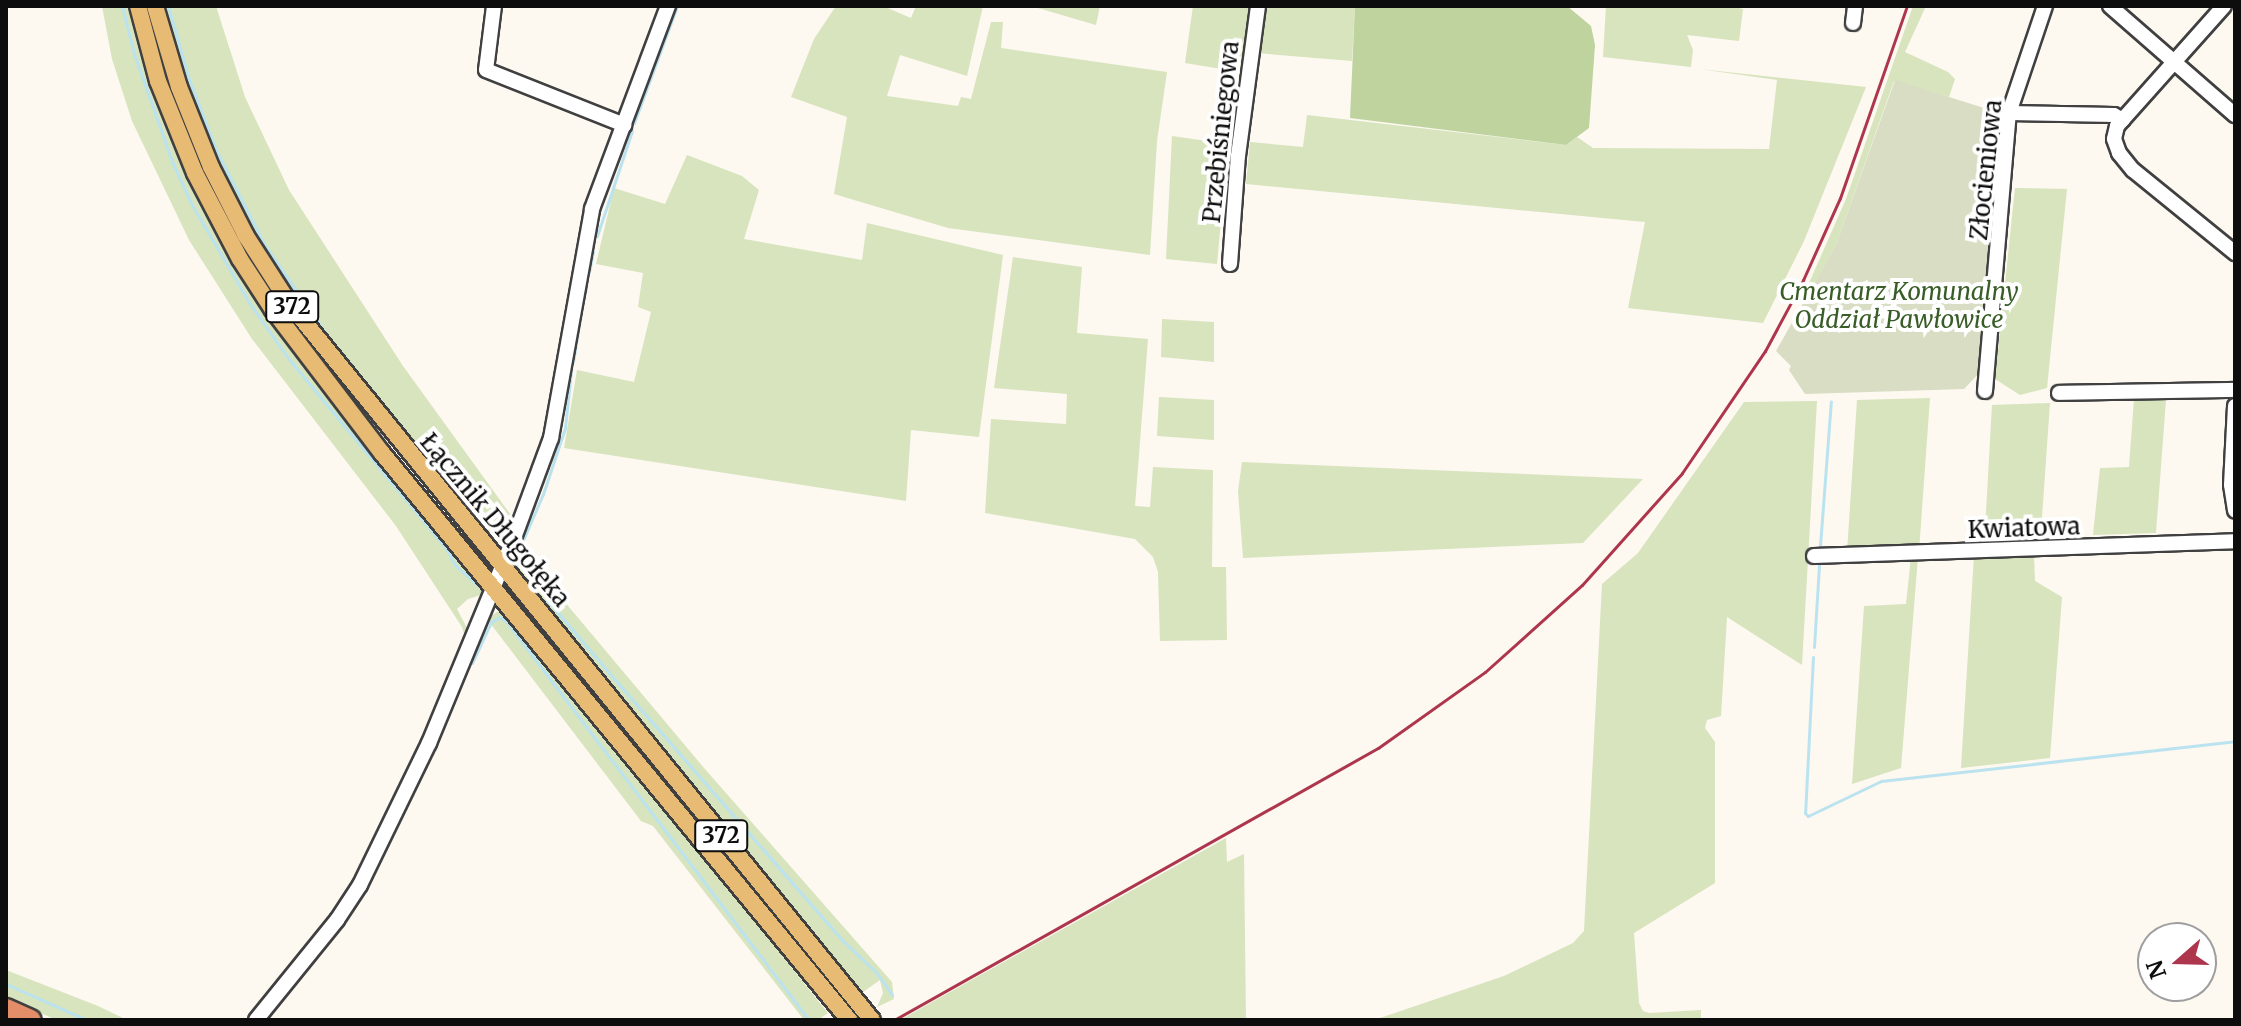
<!DOCTYPE html>
<meta charset="utf-8">
<style>
body{margin:0}
#map{position:relative;width:2241px;height:1026px;overflow:hidden;background:#fdf8f0;font-family:Merriweather,serif}
div>[style]{position:absolute}
[style*='--x']{left:calc(var(--x)*1px);top:calc(var(--y)*1px);width:calc(var(--w)*1px);rotate:calc(var(--a)*1deg)}
.green>*{inset:0;background:#d7e4bd}
.forest>*{inset:0;background:#bed39e}
.cemetery>*{inset:0;background:#d8ddc3}
.stream>*{height:3px;margin:-1.5px;padding:0 1.5px;transform-origin:1.5px;border-radius:1.5px;background:#bae3ef}
.roads{filter:drop-shadow(2px 0 #404040) drop-shadow(-2px 0 #404040) drop-shadow(0 2px #404040) drop-shadow(0 -2px #404040)}
.minor>*{height:14px;margin:-7px;padding:0 7px;transform-origin:7px;border-radius:7px;background:#fff}
.major>*{height:16px;margin:-8px;padding:0 8px;transform-origin:8px;border-radius:8px;background:#e8bb75}
.highway>*{height:20px;margin:-10px;padding:0 10px;transform-origin:10px;border-radius:10px;background:#e38e68}
.rail>*{height:3px;margin:-1.5px;padding:0 1.5px;transform-origin:1.5px;border-radius:1.5px;background:#ad364d}
span{translate:-50% -50%;white-space:nowrap;text-align:center;line-height:1.15;-webkit-text-stroke:8px #fff;paint-order:stroke}
.shield-label span{padding:2px 6px;background:#fff;border:2px solid;border-radius:6px;-webkit-text-stroke-width:0}
.shield-label{font-size:22px;color:#0d0d0d;font-weight:700}
.street-label{font-size:24px;color:#0d0d0d}
.park-label{font-size:24px;color:#395d26;font-style:italic}
.frame{position:absolute;inset:0;border:8px solid #0d0d0d;pointer-events:none}
.north{position:absolute;left:2137px;top:922px;width:80px;height:80px;box-sizing:border-box;background:#fff;border:2px solid #9e9e9e;border-radius:50%;rotate:250deg;font-size:22px;font-weight:700;line-height:32px;text-align:center;color:#0d0d0d}
.north::after{content:'';display:block;margin:auto;width:28px;height:36px;background:#ad364d;clip-path:polygon(50% 0,100% 100%,50% 72%,0 100%)}
</style>
<div id="map">
<div class="green">
<div style="clip-path:polygon(102px 6px,127px 6px,159px 110px,194px 193px,259px 305px,304px 368px,483px 589px,484px 594px,468px 599px,457px 609px,468px 630px,465px 637px,462px 627px,396px 526px,252px 339px,189px 240px,132px 121px,112px 59px)"></div>
<div style="clip-path:polygon(164px 6px,216px 6px,245px 97px,289px 190px,403px 366px,513px 518px,506px 541px,498px 545px,489px 540px,351px 371px,271px 262px,218px 163px,182px 71px)"></div>
<div style="clip-path:polygon(836px 6px,883px 6px,911px 18px,916px 6px,983px 6px,967px 76px,900px 55px,887px 96px,958px 106px,961px 97px,971px 99px,991px 22px,1003px 22px,1001px 48px,1167px 72px,1157px 141px,1150px 255px,948px 228px,834px 194px,847px 117px,791px 97px,814px 39px)"></div>
<div style="clip-path:polygon(1031px 6px,1100px 6px,1096px 25px)"></div>
<div style="clip-path:polygon(1193px 6px,1250px 6px,1240px 72px,1185px 63px)"></div>
<div style="clip-path:polygon(1263px 6px,1355px 6px,1352px 61px,1256px 53px)"></div>
<div style="clip-path:polygon(1606px 6px,1730px 6px,1743px 9px,1739px 41px,1687px 35px,1693px 50px,1691px 67px,1603px 57px)"></div>
<div style="clip-path:polygon(1913px 6px,1926px 6px,1905px 52px,1948px 72px,1955px 79px,1949px 97px,1894px 81px,1836px 245px,1813px 286px,1809px 283px,1846px 199px)"></div>
<div style="clip-path:polygon(1699px 69px,1866px 87px,1804px 241px,1763px 323px,1628px 308px,1645px 222px,1246px 184px,1250px 142px,1303px 147px,1307px 115px,1566px 145px,1577px 137px,1593px 148px,1769px 149px,1777px 80px)"></div>
<div style="clip-path:polygon(1172px 136px,1228px 144px,1217px 264px,1166px 259px)"></div>
<div style="clip-path:polygon(687px 155px,742px 176px,759px 190px,744px 239px,862px 260px,867px 223px,1003px 255px,979px 437px,911px 430px,906px 501px,564px 448px,577px 370px,634px 382px,651px 312px,638px 307px,643px 273px,596px 264px,614px 188px,665px 204px)"></div>
<div style="clip-path:polygon(2015px 188px,2067px 189px,2047px 388px,2020px 395px,1995px 379px)"></div>
<div style="clip-path:polygon(1013px 257px,1082px 267px,1077px 333px,1148px 339px,1135px 506px,1150px 507px,1153px 467px,1213px 470px,1212px 567px,1226px 567px,1227px 640px,1160px 641px,1158px 572px,1153px 557px,1135px 539px,985px 513px,991px 419px,1066px 424px,1067px 394px,994px 388px)"></div>
<div style="clip-path:polygon(1162px 319px,1214px 322px,1214px 362px,1161px 357px)"></div>
<div style="clip-path:polygon(1159px 397px,1214px 400px,1214px 440px,1157px 436px)"></div>
<div style="clip-path:polygon(1930px 398px,1919px 551px,1847px 552px,1857px 400px)"></div>
<div style="clip-path:polygon(2134px 399px,2166px 400px,2156px 533px,2093px 535px,2100px 468px,2129px 467px)"></div>
<div style="clip-path:polygon(1817px 401px,1802px 665px,1727px 617px,1721px 716px,1707px 720px,1705px 728px,1715px 742px,1715px 883px,1634px 933px,1639px 1003px,1643px 1011px,1649px 1013px,1701px 1010px,1701px 1020px,1374px 1020px,1504px 976px,1573px 943px,1584px 931px,1602px 584px,1638px 553px,1744px 402px)"></div>
<div style="clip-path:polygon(2050px 403px,2040px 546px,1984px 548px,1992px 405px)"></div>
<div style="clip-path:polygon(1242px 462px,1643px 479px,1583px 543px,1243px 558px,1238px 491px)"></div>
<div style="clip-path:polygon(517px 545px,704px 768px,892px 982px,894px 999px,877px 1007px,883px 993px,880px 980px,863px 992px,852px 982px,538px 598px,536px 590px,513px 568px)"></div>
<div style="clip-path:polygon(1974px 555px,2034px 555px,2035px 581px,2062px 597px,2050px 758px,1961px 768px)"></div>
<div style="clip-path:polygon(1911px 557px,1918px 557px,1901px 768px,1852px 784px,1864px 606px,1906px 604px)"></div>
<div style="clip-path:polygon(515px 602px,520px 604px,850px 1005px,847px 1008px)"></div>
<div style="clip-path:polygon(500px 610px,723px 882px,828px 1013px,818px 1020px,804px 1020px,653px 826px,641px 821px,487px 619px)"></div>
<div style="clip-path:polygon(1226px 838px,1227px 862px,1244px 854px,1246px 1020px,900px 1020px)"></div>
<div style="clip-path:polygon(6px 970px,98px 1006px,127px 1020px,56px 1020px,6px 997px)"></div>
</div>
<div class="forest">
<div style="clip-path:polygon(1355px 6px,1567px 6px,1591px 26px,1595px 45px,1589px 128px,1566px 145px,1350px 118px)"></div>
</div>
<div class="cemetery">
<div style="clip-path:polygon(1895px 80px,2003px 114px,1981px 331px,1985px 337px,1982px 370px,1964px 389px,1805px 394px,1789px 370px,1791px 366px,1776px 351px,1836px 245px)"></div>
</div>
<div class="stream">
<div style="--x:122;--y:6;--w:49;--a:76"></div>
<div style="--x:134;--y:54;--w:117;--a:70.5"></div>
<div style="--x:173;--y:164;--w:45;--a:65.1"></div>
<div style="--x:192;--y:205;--w:115;--a:59.6"></div>
<div style="--x:250;--y:304;--w:66;--a:54.9"></div>
<div style="--x:288;--y:358;--w:247;--a:50.3"></div>
<div style="--x:446;--y:548;--w:19;--a:62"></div>
<div style="--x:455;--y:565;--w:31;--a:42"></div>
<div style="--x:168;--y:6;--w:76;--a:74"></div>
<div style="--x:189;--y:79;--w:76;--a:69.2"></div>
<div style="--x:216;--y:150;--w:106;--a:62.9"></div>
<div style="--x:264;--y:244;--w:109;--a:55.4"></div>
<div style="--x:326;--y:334;--w:260;--a:50.9"></div>
<div style="--x:634;--y:123;--w:125;--a:-69.8"></div>
<div style="--x:597;--y:236;--w:111;--a:-71.6"></div>
<div style="--x:589;--y:272;--w:21;--a:-79"></div>
<div style="--x:582;--y:305;--w:18;--a:-77"></div>
<div style="--x:573;--y:362;--w:38;--a:-81"></div>
<div style="--x:571;--y:371;--w:57;--a:96"></div>
<div style="--x:565;--y:428;--w:70;--a:108.4"></div>
<div style="--x:543;--y:494;--w:68;--a:113.5"></div>
<div style="--x:516;--y:556;--w:6;--a:81"></div>
<div style="--x:517;--y:562;--w:35;--a:45"></div>
<div style="--x:542;--y:587;--w:14;--a:69"></div>
<div style="--x:547;--y:600;--w:108;--a:49.5"></div>
<div style="--x:617;--y:682;--w:345;--a:48.9"></div>
<div style="--x:844;--y:942;--w:44;--a:43.2"></div>
<div style="--x:876;--y:972;--w:28;--a:55"></div>
<div style="--x:1820;--y:546;--w:145;--a:-85.7"></div>
<div style="--x:1814;--y:647;--w:82;--a:-86.5"></div>
<div style="--x:1813;--y:657;--w:156;--a:92.9"></div>
<div style="--x:1805;--y:813;--w:4;--a:45"></div>
<div style="--x:1808;--y:816;--w:81;--a:-25.6"></div>
<div style="--x:1881;--y:781;--w:356;--a:-6.4"></div>
<div style="--x:472;--y:663;--w:45;--a:-65.1"></div>
<div style="--x:491;--y:622;--w:10;--a:-29"></div>
<div style="--x:500;--y:617;--w:7;--a:34"></div>
<div style="--x:506;--y:621;--w:498;--a:52.8"></div>
<div style="--x:6;--y:984;--w:89;--a:24"></div>
</div>
<div class="roads">
<div class="minor">
<div style="--x:494;--y:6;--w:64;--a:97.1"></div>
<div style="--x:486;--y:70;--w:149;--a:21.7"></div>
<div style="--x:2110;--y:6;--w:166;--a:41.1"></div>
<div style="--x:2224;--y:6;--w:161;--a:131.7"></div>
<div style="--x:2117;--y:126;--w:13;--a:103"></div>
<div style="--x:2114;--y:139;--w:15;--a:70"></div>
<div style="--x:2119;--y:153;--w:22;--a:51"></div>
<div style="--x:2133;--y:170;--w:132;--a:39.1"></div>
<div style="--x:1853;--y:23;--w:17;--a:-83"></div>
<div style="--x:2009;--y:113;--w:105;--a:1.1"></div>
<div style="--x:2114;--y:115;--w:10;--a:29"></div>
<div style="--x:1230;--y:264;--w:108;--a:-85.8"></div>
<div style="--x:1238;--y:156;--w:151;--a:-82.4"></div>
<div style="--x:1985;--y:391;--w:279;--a:-85.1"></div>
<div style="--x:2009;--y:113;--w:113;--a:-71.4"></div>
<div style="--x:2059;--y:393;--w:176;--a:-1"></div>
<div style="--x:2235;--y:406;--w:79;--a:92.9"></div>
<div style="--x:2231;--y:485;--w:26;--a:81"></div>
<div style="--x:1814;--y:556;--w:421;--a:-2"></div>
<div style="--x:256;--y:1020;--w:129;--a:-51"></div>
<div style="--x:337;--y:920;--w:42;--a:-56.7"></div>
<div style="--x:360;--y:885;--w:158;--a:-64.1"></div>
<div style="--x:429;--y:743;--w:222;--a:-67.5"></div>
<div style="--x:514;--y:538;--w:107;--a:-69.7"></div>
<div style="--x:551;--y:438;--w:233;--a:-79.8"></div>
<div style="--x:592;--y:209;--w:217;--a:-69.5"></div>
</div>
<div class="major">
<div style="--x:138;--y:6;--w:78;--a:75.1"></div>
<div style="--x:158;--y:81;--w:99;--a:68.1"></div>
<div style="--x:195;--y:173;--w:97;--a:62.4"></div>
<div style="--x:240;--y:259;--w:61;--a:57.1"></div>
<div style="--x:273;--y:310;--w:180;--a:52.7"></div>
<div style="--x:382;--y:453;--w:735;--a:50.52"></div>
<div style="--x:155;--y:6;--w:84;--a:73.5"></div>
<div style="--x:179;--y:87;--w:86;--a:68.2"></div>
<div style="--x:211;--y:167;--w:77;--a:63.1"></div>
<div style="--x:246;--y:236;--w:80;--a:57.3"></div>
<div style="--x:289;--y:303;--w:924;--a:50.89"></div>
</div>
<div class="highway">
<div style="--x:6;--y:1009;--w:27;--a:24"></div>
</div>
</div>
<div class="rail">
<div style="--x:894;--y:1020;--w:555;--a:-29.34"></div>
<div style="--x:1378;--y:748;--w:131;--a:-35.4"></div>
<div style="--x:1485;--y:672;--w:130;--a:-41.9"></div>
<div style="--x:1582;--y:585;--w:150;--a:-48.2"></div>
<div style="--x:1682;--y:473;--w:148;--a:-55.8"></div>
<div style="--x:1765;--y:351;--w:81;--a:-61.8"></div>
<div style="--x:1803;--y:280;--w:90;--a:-65.7"></div>
<div style="--x:1840;--y:198;--w:203;--a:-70.8"></div>
</div>
<div class="shield-label">
<span style="left:292px;top:307px">372</span>
<span style="left:721px;top:836px">372</span>
</div>
<div class="street-label">
<span style="left:1221px;top:132px;rotate:-84deg">Przebiśniegowa</span>
<span style="left:1986px;top:170px;rotate:-84deg">Złocieniowa</span>
<span style="left:495px;top:520px;rotate:50deg">Łącznik Długołęka</span>
<span style="left:2024px;top:528px;rotate:-2deg">Kwiatowa</span>
</div>
<div class="park-label">
<span style="left:1899px;top:306px">Cmentarz Komunalny<br>Oddział Pawłowice</span>
</div>
<div class="frame"></div>
<div class="north">N</div>
</div>
